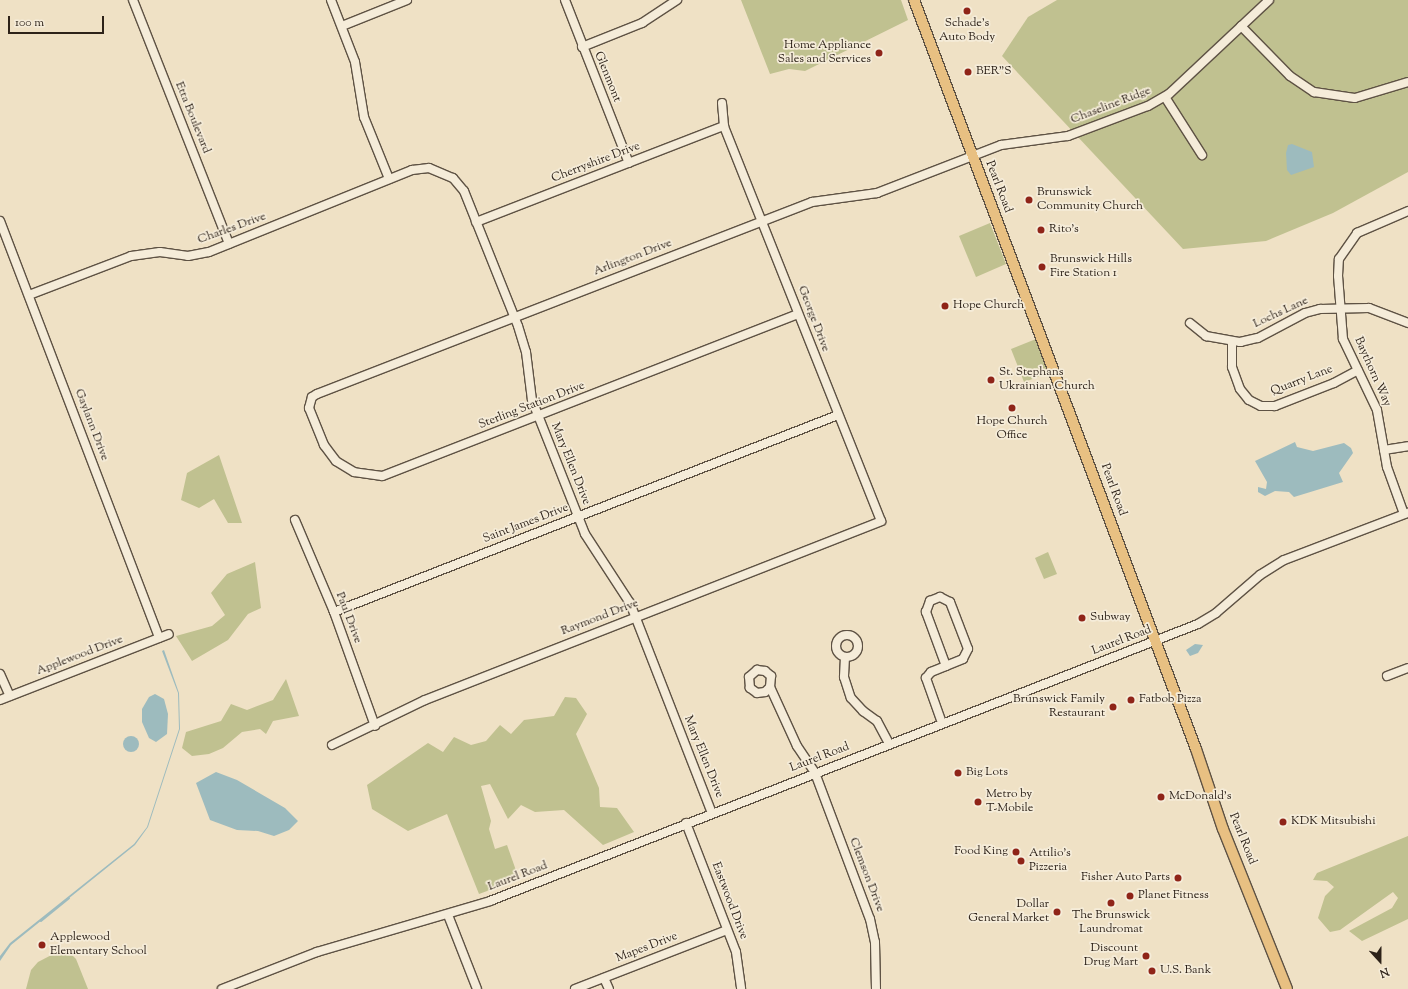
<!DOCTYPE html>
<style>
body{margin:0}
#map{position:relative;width:1408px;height:989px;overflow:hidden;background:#efe1c5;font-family:"Sorts Mill Goudy",serif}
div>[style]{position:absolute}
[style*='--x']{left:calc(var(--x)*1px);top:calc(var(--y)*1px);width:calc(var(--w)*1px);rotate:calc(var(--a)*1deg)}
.green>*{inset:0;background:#c0c190}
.water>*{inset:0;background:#9dbbbe}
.round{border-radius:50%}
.stream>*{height:2px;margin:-1px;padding:0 1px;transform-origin:1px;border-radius:1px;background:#9dbbbe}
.roads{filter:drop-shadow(1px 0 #5e5244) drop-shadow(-1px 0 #5e5244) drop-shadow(0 1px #5e5244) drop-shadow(0 -1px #5e5244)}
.minor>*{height:8px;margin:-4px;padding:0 4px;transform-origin:4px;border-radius:4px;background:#f5ecd9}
.minor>.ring{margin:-4px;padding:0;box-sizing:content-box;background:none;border:8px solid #f5ecd9;border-radius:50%}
.major>*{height:10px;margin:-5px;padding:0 5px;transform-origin:5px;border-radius:5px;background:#e8c082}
.dots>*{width:11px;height:11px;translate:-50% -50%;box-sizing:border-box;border:2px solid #f5ecd9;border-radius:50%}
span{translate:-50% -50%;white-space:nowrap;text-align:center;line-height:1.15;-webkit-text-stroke:3.5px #f5ecd9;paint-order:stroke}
.poi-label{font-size:12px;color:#2d2219}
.right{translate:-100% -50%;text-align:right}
.left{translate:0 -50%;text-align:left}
.street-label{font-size:12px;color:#2d2219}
.north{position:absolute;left:1360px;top:941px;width:40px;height:40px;-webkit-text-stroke:3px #f5ecd9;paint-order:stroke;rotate:159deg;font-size:11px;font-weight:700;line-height:16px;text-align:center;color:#2d2219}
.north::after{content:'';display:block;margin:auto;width:14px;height:18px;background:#2d2219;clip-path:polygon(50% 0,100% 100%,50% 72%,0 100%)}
.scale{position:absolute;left:8px;top:16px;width:96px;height:18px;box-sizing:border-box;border:2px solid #2d2219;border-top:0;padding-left:5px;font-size:12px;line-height:14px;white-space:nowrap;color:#2d2219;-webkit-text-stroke:3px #f5ecd9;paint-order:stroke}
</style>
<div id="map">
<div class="green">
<div style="clip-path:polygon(741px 0,901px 0,908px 20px,805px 71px,789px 69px,770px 74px)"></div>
<div style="clip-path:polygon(1057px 0,1408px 0,1408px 172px,1333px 213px,1266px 241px,1183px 249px,1002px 56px,1028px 17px)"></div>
<div style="clip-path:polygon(990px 223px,1006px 264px,976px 277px,959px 236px)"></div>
<div style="clip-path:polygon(1036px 339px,1049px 373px,1024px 382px,1011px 349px)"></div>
<div style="clip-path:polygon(219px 455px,242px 523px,228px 523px,214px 499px,199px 508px,181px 500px,187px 473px)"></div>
<div style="clip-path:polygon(1048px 552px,1057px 574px,1044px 579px,1035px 558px)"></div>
<div style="clip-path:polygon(255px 562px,261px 608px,248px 614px,228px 640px,192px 661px,176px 636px,212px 626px,225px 615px,211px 593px,227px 574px)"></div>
<div style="clip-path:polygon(286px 679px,299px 716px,273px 721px,266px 734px,260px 729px,242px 732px,223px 748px,209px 754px,192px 756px,182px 748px,186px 732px,221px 721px,231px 704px,247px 710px,273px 700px)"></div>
<div style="clip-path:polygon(565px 697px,576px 698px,587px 714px,576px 734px,599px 788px,600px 807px,617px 808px,634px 832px,603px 845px,564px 810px,535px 812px,521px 805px,508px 819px,490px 784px,481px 786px,491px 821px,489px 829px,495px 849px,507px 845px,519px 879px,479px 894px,447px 814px,408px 831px,372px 809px,367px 785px,428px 743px,443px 752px,454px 737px,471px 745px,486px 741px,500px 725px,511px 734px,524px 720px,554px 716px)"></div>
<div style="clip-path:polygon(1408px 836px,1408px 919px,1362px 941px,1349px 931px,1392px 908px,1398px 898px,1393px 892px,1340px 930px,1330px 932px,1318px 918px,1325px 896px,1334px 887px,1327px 881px,1313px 880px,1317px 873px)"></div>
<div style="clip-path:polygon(65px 948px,76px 959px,88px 989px,26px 989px,31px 970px,38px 962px)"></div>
</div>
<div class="water">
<div style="clip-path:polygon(1292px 144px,1312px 152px,1314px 167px,1291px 175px,1287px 170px,1286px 153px,1288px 145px)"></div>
<div style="clip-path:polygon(1295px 442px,1297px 447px,1313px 451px,1344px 443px,1351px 448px,1353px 453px,1339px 473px,1343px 482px,1294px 497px,1289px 492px,1275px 491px,1265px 496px,1258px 492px,1258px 487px,1266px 489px,1267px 482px,1255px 461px)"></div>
<div style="clip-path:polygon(1195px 644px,1203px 645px,1198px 653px,1190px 656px,1186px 650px)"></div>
<div style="clip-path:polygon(164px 650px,179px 693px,180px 729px,148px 827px,135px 845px,11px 945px,0 961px,0 956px,10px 943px,134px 844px,147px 827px,179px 729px,178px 693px,162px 651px)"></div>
<div style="clip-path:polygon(155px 694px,164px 699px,168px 714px,167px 734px,156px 742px,149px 738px,142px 722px,142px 709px,149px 697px)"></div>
<div class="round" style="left:123px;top:736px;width:16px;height:16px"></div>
<div style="clip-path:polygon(216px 772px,237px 780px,285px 808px,298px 821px,289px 830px,274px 836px,258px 831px,237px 830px,210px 820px,196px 783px)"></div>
</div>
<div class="stream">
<div style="--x:41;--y:921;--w:36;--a:-39"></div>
</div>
<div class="roads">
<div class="minor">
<div style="--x:133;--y:0;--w:262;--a:68.5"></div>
<div style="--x:331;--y:0;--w:66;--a:68.8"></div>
<div style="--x:355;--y:62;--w:56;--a:80.7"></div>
<div style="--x:364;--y:117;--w:67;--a:68"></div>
<div style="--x:565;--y:0;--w:175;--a:68.6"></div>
<div style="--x:342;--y:26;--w:70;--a:-21.8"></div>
<div style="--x:1241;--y:26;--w:70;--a:45.6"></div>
<div style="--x:1290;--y:76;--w:29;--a:34"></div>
<div style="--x:1314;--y:92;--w:41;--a:8.3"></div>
<div style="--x:1355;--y:98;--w:55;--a:-16.8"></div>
<div style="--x:582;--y:47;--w:65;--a:-21.8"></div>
<div style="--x:642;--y:23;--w:42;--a:-33.3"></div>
<div style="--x:1165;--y:97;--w:69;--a:57.5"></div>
<div style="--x:0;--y:221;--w:446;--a:69.1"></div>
<div style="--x:476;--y:222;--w:266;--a:-21.2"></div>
<div style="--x:29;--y:295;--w:109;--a:-20.9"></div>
<div style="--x:131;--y:256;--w:29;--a:-8"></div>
<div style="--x:160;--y:252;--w:28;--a:8"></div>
<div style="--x:188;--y:256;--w:21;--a:-11"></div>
<div style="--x:209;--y:252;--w:219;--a:-22"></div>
<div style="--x:412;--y:170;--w:17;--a:-7"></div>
<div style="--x:429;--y:168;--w:26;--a:23"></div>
<div style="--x:453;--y:178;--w:17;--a:50"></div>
<div style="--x:464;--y:191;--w:145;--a:68.2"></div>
<div style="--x:518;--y:326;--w:27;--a:73"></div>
<div style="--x:526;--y:352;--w:48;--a:82.9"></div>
<div style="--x:532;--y:400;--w:144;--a:68.4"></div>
<div style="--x:585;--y:534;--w:82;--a:56.9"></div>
<div style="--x:630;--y:603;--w:225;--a:68.7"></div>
<div style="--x:798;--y:314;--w:446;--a:158.7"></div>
<div style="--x:382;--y:476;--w:28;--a:-172"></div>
<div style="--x:354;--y:472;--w:21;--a:-149"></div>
<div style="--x:336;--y:461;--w:20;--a:-127"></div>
<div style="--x:324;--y:445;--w:40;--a:-112"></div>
<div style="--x:309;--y:408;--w:11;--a:-75"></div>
<div style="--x:312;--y:397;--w:6;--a:-31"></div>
<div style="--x:317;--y:394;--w:531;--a:-21.2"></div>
<div style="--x:812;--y:202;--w:66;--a:-7.9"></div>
<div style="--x:877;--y:193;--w:133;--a:-21.2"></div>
<div style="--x:1001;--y:145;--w:68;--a:-7.7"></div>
<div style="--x:1068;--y:136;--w:85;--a:-20.6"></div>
<div style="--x:1148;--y:106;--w:24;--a:-30"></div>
<div style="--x:1169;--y:94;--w:137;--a:-43.2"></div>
<div style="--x:1190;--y:323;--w:21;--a:39"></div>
<div style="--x:1206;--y:336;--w:35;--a:10"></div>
<div style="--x:1240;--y:342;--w:18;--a:-13"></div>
<div style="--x:1258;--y:338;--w:53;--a:-28"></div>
<div style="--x:1305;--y:313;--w:16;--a:-15"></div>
<div style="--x:1320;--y:309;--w:49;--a:-1.2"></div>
<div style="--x:1369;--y:308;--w:42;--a:21"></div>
<div style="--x:1232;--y:342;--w:25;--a:90"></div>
<div style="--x:1232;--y:367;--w:23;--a:70"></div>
<div style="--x:1240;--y:389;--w:14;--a:51"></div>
<div style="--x:1249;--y:400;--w:13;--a:27"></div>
<div style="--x:1261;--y:406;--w:14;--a:0"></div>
<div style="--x:1275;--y:406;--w:63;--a:-21.3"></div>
<div style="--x:1334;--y:383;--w:27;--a:-28"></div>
<div style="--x:1384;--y:450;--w:24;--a:-9"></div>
<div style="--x:1404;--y:514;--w:50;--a:-109.9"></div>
<div style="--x:1387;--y:467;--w:58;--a:-100"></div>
<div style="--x:1377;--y:410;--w:79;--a:-115.6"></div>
<div style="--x:1343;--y:339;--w:63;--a:-94.5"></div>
<div style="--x:1338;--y:276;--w:17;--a:-87"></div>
<div style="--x:1339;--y:259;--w:32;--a:-55"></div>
<div style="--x:1357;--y:233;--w:56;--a:-23.3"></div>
<div style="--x:295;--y:520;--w:100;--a:67"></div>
<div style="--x:334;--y:612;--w:121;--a:70.2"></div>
<div style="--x:940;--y:597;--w:11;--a:27"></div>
<div style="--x:950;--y:602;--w:50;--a:69"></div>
<div style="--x:968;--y:649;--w:11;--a:117"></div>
<div style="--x:963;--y:659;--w:18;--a:158"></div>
<div style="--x:946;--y:666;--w:58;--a:-110.3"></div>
<div style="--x:926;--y:612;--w:12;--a:-70"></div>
<div style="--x:930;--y:601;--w:11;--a:-22"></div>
<div style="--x:334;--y:612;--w:541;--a:-21.35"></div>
<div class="ring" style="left:836px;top:635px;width:14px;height:14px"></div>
<div style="--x:845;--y:657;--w:20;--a:93"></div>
<div style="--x:844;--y:677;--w:22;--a:72"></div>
<div style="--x:851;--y:698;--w:18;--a:47"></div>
<div style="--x:863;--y:711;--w:17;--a:36"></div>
<div style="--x:877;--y:721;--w:26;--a:62"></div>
<div style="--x:0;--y:674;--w:24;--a:66"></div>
<div style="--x:1387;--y:676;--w:22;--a:-21"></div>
<div style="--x:770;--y:687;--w:7;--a:135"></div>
<div style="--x:765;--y:692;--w:8;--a:173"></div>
<div style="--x:757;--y:693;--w:9;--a:-144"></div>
<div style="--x:750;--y:688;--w:11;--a:-95"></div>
<div style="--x:749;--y:677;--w:11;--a:-41"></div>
<div style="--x:757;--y:670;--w:8;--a:7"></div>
<div style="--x:765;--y:671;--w:8;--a:40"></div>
<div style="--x:771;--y:676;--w:11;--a:95"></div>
<div style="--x:770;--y:687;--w:65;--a:65.4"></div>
<div style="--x:797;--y:746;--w:32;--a:56"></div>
<div style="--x:815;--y:773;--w:156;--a:69.4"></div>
<div style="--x:870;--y:919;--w:24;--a:78"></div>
<div style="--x:875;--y:942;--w:47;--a:88.8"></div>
<div style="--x:0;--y:700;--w:181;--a:-21.3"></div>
<div style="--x:942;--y:723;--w:48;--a:-109.6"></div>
<div style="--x:926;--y:678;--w:8;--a:-50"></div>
<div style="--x:931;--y:672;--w:16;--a:-22"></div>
<div style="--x:332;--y:745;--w:103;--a:-25.8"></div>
<div style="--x:425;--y:700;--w:490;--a:-21.4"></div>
<div style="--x:881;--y:521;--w:425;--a:-111.7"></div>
<div style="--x:724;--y:126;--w:23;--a:-95"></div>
<div style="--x:686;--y:823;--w:138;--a:68.8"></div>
<div style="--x:736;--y:952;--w:37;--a:82"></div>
<div style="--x:448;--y:915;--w:79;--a:68.6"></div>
<div style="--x:604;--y:978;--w:12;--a:66"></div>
<div style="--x:222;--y:989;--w:102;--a:-21.3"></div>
<div style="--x:317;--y:952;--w:180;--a:-16.4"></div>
<div style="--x:490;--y:901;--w:760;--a:-21.37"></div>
<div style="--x:1198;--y:624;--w:21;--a:-31"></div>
<div style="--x:1216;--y:613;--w:58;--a:-40.8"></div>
<div style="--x:1260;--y:575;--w:28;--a:-32"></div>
<div style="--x:1284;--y:560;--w:133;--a:-20.8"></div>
<div style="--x:575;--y:989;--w:163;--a:-21.2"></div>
</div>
<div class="major">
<div style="--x:914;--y:0;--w:800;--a:69.37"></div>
<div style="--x:1196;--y:749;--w:84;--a:71.4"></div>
<div style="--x:1223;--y:829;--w:172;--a:68.2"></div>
</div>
</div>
<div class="dots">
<div style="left:967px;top:11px;background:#8f2418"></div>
<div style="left:879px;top:53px;background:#8f2418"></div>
<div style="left:968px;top:72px;background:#8f2418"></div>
<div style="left:1029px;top:200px;background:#8f2418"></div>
<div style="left:1041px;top:230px;background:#8f2418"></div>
<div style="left:1042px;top:267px;background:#8f2418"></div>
<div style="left:945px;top:306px;background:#8f2418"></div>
<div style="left:991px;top:380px;background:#8f2418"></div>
<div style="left:1012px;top:408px;background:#8f2418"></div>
<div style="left:1082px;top:618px;background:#8f2418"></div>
<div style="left:1131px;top:700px;background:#8f2418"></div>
<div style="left:1113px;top:707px;background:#8f2418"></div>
<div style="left:958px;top:773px;background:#8f2418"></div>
<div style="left:1161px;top:797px;background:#8f2418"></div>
<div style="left:978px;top:802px;background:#8f2418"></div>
<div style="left:1283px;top:822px;background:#8f2418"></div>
<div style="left:1016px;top:852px;background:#8f2418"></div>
<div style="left:1021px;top:861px;background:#8f2418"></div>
<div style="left:1178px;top:878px;background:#8f2418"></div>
<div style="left:1130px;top:896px;background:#8f2418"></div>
<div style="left:1111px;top:903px;background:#8f2418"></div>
<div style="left:1057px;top:912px;background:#8f2418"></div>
<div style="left:42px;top:945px;background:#8f2418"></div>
<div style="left:1146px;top:956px;background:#8f2418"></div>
<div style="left:1152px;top:971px;background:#8f2418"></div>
</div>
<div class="poi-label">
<span style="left:967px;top:31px">Schade's<br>Auto Body</span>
<span class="right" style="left:871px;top:53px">Home Appliance<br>Sales and Services</span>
<span class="left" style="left:976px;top:72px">BER"S</span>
<span class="left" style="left:1037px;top:200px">Brunswick<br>Community Church</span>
<span class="left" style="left:1049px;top:230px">Rito's</span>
<span class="left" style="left:1050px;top:267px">Brunswick Hills<br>Fire Station 1</span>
<span class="left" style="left:953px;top:306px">Hope Church</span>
<span class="left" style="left:999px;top:380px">St. Stephans<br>Ukrainian Church</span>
<span style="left:1012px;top:429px">Hope Church<br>Office</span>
<span class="left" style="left:1090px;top:618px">Subway</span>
<span class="right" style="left:1105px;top:707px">Brunswick Family<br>Restaurant</span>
<span class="left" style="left:1139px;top:700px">Fatbob Pizza</span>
<span class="left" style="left:966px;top:773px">Big Lots</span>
<span class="left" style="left:986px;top:802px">Metro by<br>T-Mobile</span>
<span class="left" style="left:1169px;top:797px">McDonald's</span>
<span class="left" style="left:1291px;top:822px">KDK Mitsubishi</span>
<span class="right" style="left:1008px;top:852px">Food King</span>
<span class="left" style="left:1029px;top:861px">Attilio's<br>Pizzeria</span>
<span class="right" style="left:1170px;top:878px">Fisher Auto Parts</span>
<span class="left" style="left:1138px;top:896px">Planet Fitness</span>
<span class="right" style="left:1049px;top:912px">Dollar<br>General Market</span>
<span style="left:1111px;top:923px">The Brunswick<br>Laundromat</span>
<span class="left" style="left:50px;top:945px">Applewood<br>Elementary School</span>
<span class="right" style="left:1138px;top:956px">Discount<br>Drug Mart</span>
<span class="left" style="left:1160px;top:971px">U.S. Bank</span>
</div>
<div class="street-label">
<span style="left:607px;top:77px;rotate:68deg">Glenmont</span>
<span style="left:1111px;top:106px;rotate:-21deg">Chaseline Ridge</span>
<span style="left:192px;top:118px;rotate:68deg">Etta Boulevard</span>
<span style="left:596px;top:163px;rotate:-21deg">Cherryshire Drive</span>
<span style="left:998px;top:187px;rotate:69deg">Pearl Road</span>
<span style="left:232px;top:229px;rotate:-20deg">Charles Drive</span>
<span style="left:633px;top:258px;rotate:-21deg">Arlington Drive</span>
<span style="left:1281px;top:313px;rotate:-25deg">Lochs Lane</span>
<span style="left:813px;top:319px;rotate:69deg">George Drive</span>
<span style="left:1372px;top:372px;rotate:66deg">Baythorn Way</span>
<span style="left:1302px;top:381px;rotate:-21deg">Quarry Lane</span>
<span style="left:532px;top:406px;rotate:-21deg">Sterling Station Drive</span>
<span style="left:91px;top:425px;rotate:69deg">Gaylann Drive</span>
<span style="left:570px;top:464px;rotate:68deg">Mary Ellen Drive</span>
<span style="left:1113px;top:490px;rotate:70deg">Pearl Road</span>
<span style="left:526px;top:524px;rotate:-21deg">Saint James Drive</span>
<span style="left:348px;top:618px;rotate:69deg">Paul Drive</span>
<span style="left:600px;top:618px;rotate:-21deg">Raymond Drive</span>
<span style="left:1122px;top:641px;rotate:-21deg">Laurel Road</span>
<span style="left:80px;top:656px;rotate:-21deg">Applewood Drive</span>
<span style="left:703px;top:757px;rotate:68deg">Mary Ellen Drive</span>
<span style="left:820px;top:758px;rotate:-21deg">Laurel Road</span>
<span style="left:1242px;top:839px;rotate:68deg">Pearl Road</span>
<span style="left:866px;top:875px;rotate:69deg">Clemson Drive</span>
<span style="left:518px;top:877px;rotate:-21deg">Laurel Road</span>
<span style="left:729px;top:901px;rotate:69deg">Eastwood Drive</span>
<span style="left:647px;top:948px;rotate:-21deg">Mapes Drive</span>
</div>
<div class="north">N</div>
<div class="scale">100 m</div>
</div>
